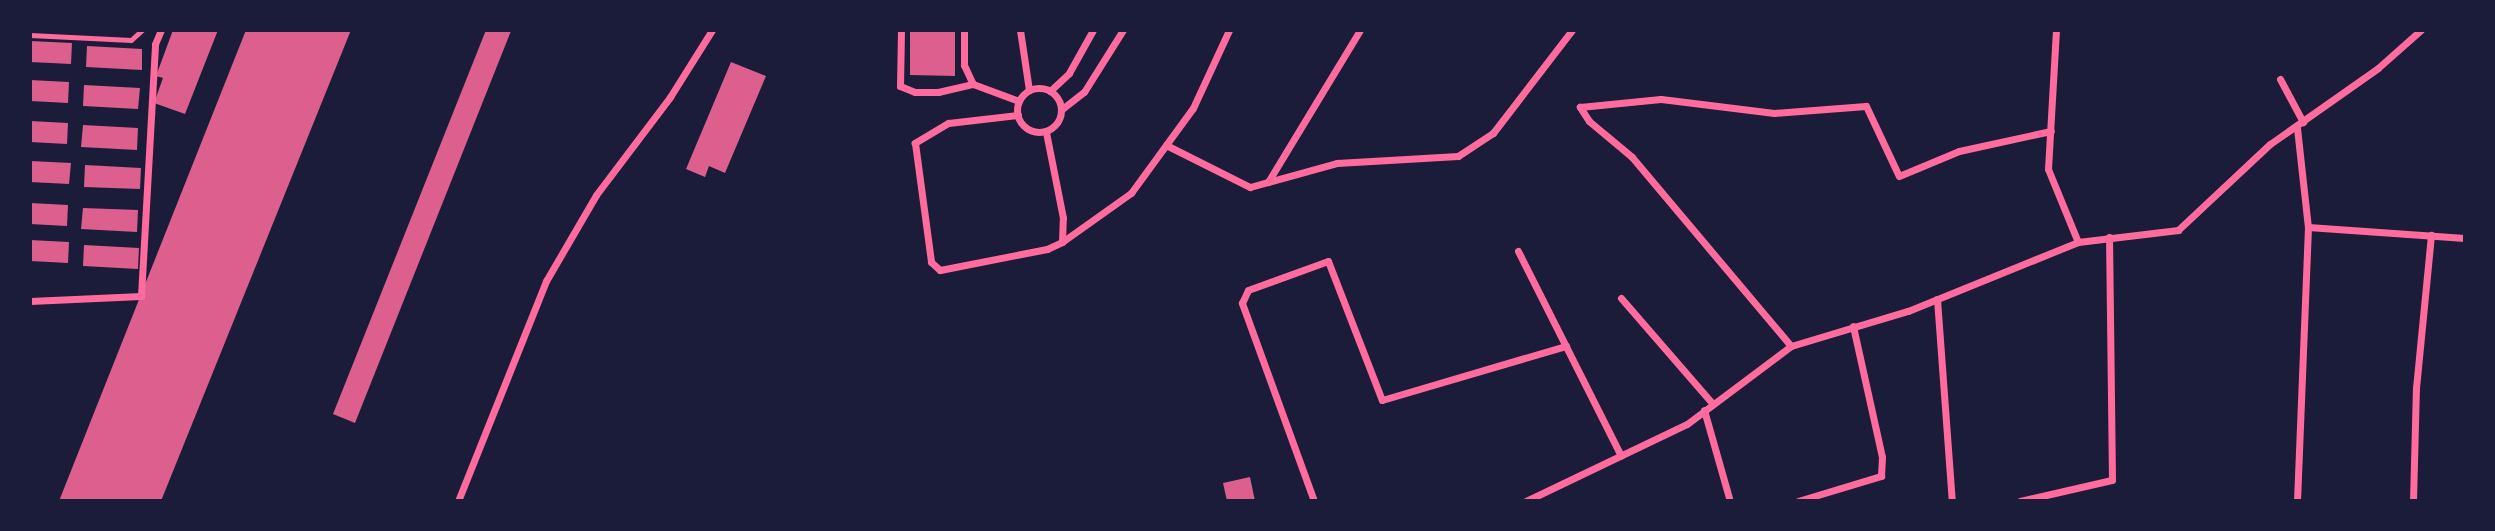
<!DOCTYPE html>
<style>
body{margin:0}
#map{position:relative;width:2495px;height:531px;overflow:hidden;background:#1b1b3a;font-family:Montserrat,sans-serif}
div>[style]{position:absolute}
[style*='--x']{left:calc(var(--x)*1px);top:calc(var(--y)*1px);width:calc(var(--w)*1px);rotate:calc(var(--a)*1deg)}
.building>*{inset:0;background:#dd5f8e}
.service>*{height:5px;margin:-2.5px;padding:0 2.5px;transform-origin:2.5px;border-radius:2.5px;background:#ff6b9d}
.minor>*{height:7px;margin:-3.5px;padding:0 3.5px;transform-origin:3.5px;border-radius:3.5px;background:#ff6b9d}
.minor>.ring{margin:-3.5px;padding:0;box-sizing:content-box;background:none;border:7px solid #ff6b9d;border-radius:50%}
span{translate:-50% -50%;white-space:nowrap;text-align:center;line-height:1.15;-webkit-text-stroke:5px #1b1b3a;paint-order:stroke}
.frame{position:absolute;inset:0;border:32px solid #1b1b3a;pointer-events:none}
</style>
<div id="map">
<div class="building">
<div style="clip-path:polygon(173px 30px,218px 30px,185px 114px,154px 103px,163px 78px,156px 76px)"></div>
<div style="clip-path:polygon(246px 30px,351px 30px,161px 501px,59px 501px)"></div>
<div style="clip-path:polygon(486px 30px,511px 31px,355px 423px,333px 414px)"></div>
<div style="clip-path:polygon(910px 30px,955px 30px,955px 76px,910px 75px)"></div>
<div style="clip-path:polygon(30px 41px,72px 43px,71px 64px,30px 62px)"></div>
<div style="clip-path:polygon(87px 46px,142px 49px,142px 70px,86px 67px)"></div>
<div style="clip-path:polygon(731px 62px,766px 76px,725px 173px,709px 166px,705px 177px,686px 169px)"></div>
<div style="clip-path:polygon(30px 80px,69px 82px,68px 103px,30px 101px)"></div>
<div style="clip-path:polygon(84px 85px,140px 88px,138px 109px,83px 106px)"></div>
<div style="clip-path:polygon(30px 121px,68px 123px,67px 144px,30px 142px)"></div>
<div style="clip-path:polygon(83px 125px,138px 128px,137px 150px,81px 147px)"></div>
<div style="clip-path:polygon(30px 161px,71px 163px,69px 184px,30px 182px)"></div>
<div style="clip-path:polygon(85px 165px,141px 168px,140px 189px,84px 187px)"></div>
<div style="clip-path:polygon(30px 203px,68px 205px,67px 226px,30px 224px)"></div>
<div style="clip-path:polygon(83px 208px,138px 210px,137px 232px,81px 229px)"></div>
<div style="clip-path:polygon(30px 240px,69px 242px,68px 263px,30px 261px)"></div>
<div style="clip-path:polygon(84px 245px,139px 248px,138px 269px,83px 266px)"></div>
<div style="clip-path:polygon(1250px 477px,1255px 501px,1227px 501px,1223px 483px)"></div>
</div>
<div class="service">
<div style="--x:30;--y:35;--w:101;--a:2.8"></div>
<div style="--x:131;--y:40;--w:15;--a:-42"></div>
</div>
<div class="minor">
<div style="--x:901;--y:30;--w:56;--a:91"></div>
<div style="--x:900;--y:86;--w:16;--a:22"></div>
<div style="--x:915;--y:92;--w:23;--a:0"></div>
<div style="--x:938;--y:92;--w:36;--a:-13"></div>
<div style="--x:964;--y:30;--w:35;--a:90"></div>
<div style="--x:964;--y:65;--w:21;--a:65"></div>
<div style="--x:973;--y:84;--w:49;--a:20.3"></div>
<div style="--x:1020;--y:30;--w:61;--a:81.5"></div>
<div style="--x:2056;--y:30;--w:139;--a:93.3"></div>
<div style="--x:2048;--y:169;--w:79;--a:67.7"></div>
<div style="--x:2280;--y:79;--w:49;--a:61.9"></div>
<div class="ring" style="left:1017px;top:88px;width:37px;height:37px"></div>
<div style="--x:1050;--y:91;--w:26;--a:-43"></div>
<div style="--x:1069;--y:73;--w:49;--a:-60.8"></div>
<div style="--x:1062;--y:109;--w:28;--a:-38"></div>
<div style="--x:1084;--y:92;--w:73;--a:-57.8"></div>
<div style="--x:1018;--y:115;--w:70;--a:173.5"></div>
<div style="--x:948;--y:123;--w:39;--a:149"></div>
<div style="--x:915;--y:143;--w:120;--a:82.3"></div>
<div style="--x:931;--y:262;--w:12;--a:42"></div>
<div style="--x:940;--y:270;--w:109;--a:-11.1"></div>
<div style="--x:1047;--y:249;--w:17;--a:-25"></div>
<div style="--x:1062;--y:242;--w:24;--a:-88"></div>
<div style="--x:1063;--y:218;--w:88;--a:-101.2"></div>
<div style="--x:2297;--y:128;--w:100;--a:83.7"></div>
<div style="--x:2308;--y:227;--w:274;--a:92.3"></div>
<div style="--x:1166;--y:145;--w:94;--a:26.6"></div>
<div style="--x:1250;--y:187;--w:19;--a:-16"></div>
<div style="--x:1268;--y:182;--w:178;--a:-58.8"></div>
<div style="--x:1268;--y:182;--w:72;--a:-15.4"></div>
<div style="--x:1337;--y:163;--w:121;--a:-3.3"></div>
<div style="--x:1458;--y:156;--w:42;--a:-33.3"></div>
<div style="--x:1493;--y:133;--w:130;--a:-52.5"></div>
<div style="--x:2308;--y:227;--w:157;--a:4"></div>
<div style="--x:1062;--y:242;--w:85;--a:-35.4"></div>
<div style="--x:1131;--y:193;--w:105;--a:-53.9"></div>
<div style="--x:1193;--y:108;--w:86;--a:-65.2"></div>
<div style="--x:1518;--y:251;--w:229;--a:63.3"></div>
<div style="--x:1621;--y:298;--w:139;--a:49.1"></div>
<div style="--x:1937;--y:299;--w:203;--a:85.8"></div>
<div style="--x:30;--y:301;--w:111;--a:-2.6"></div>
<div style="--x:141;--y:296;--w:252;--a:-86.8"></div>
<div style="--x:155;--y:44;--w:15;--a:-67"></div>
<div style="--x:1791;--y:346;--w:247;--a:-130.1"></div>
<div style="--x:1632;--y:157;--w:56;--a:-140.1"></div>
<div style="--x:1589;--y:121;--w:17;--a:-123"></div>
<div style="--x:1580;--y:107;--w:81;--a:-5.6"></div>
<div style="--x:1661;--y:99;--w:114;--a:7.1"></div>
<div style="--x:1774;--y:113;--w:92;--a:-4.4"></div>
<div style="--x:1866;--y:106;--w:77;--a:64.8"></div>
<div style="--x:1899;--y:176;--w:65;--a:-22.6"></div>
<div style="--x:1959;--y:151;--w:94;--a:-12.3"></div>
<div style="--x:1704;--y:410;--w:95;--a:74.1"></div>
<div style="--x:458;--y:501;--w:237;--a:-68.2"></div>
<div style="--x:546;--y:281;--w:99;--a:-59.8"></div>
<div style="--x:596;--y:195;--w:123;--a:-52.9"></div>
<div style="--x:670;--y:97;--w:79;--a:-57.9"></div>
<div style="--x:1314;--y:501;--w:211;--a:-110"></div>
<div style="--x:1242;--y:303;--w:14;--a:-65"></div>
<div style="--x:1248;--y:290;--w:85;--a:-19.9"></div>
<div style="--x:1328;--y:261;--w:149;--a:68.8"></div>
<div style="--x:1382;--y:400;--w:192;--a:-16.4"></div>
<div style="--x:1526;--y:501;--w:178;--a:-25.6"></div>
<div style="--x:1687;--y:424;--w:130;--a:-36.9"></div>
<div style="--x:1791;--y:346;--w:122;--a:-16.7"></div>
<div style="--x:1908;--y:311;--w:183;--a:-22.1"></div>
<div style="--x:2078;--y:242;--w:101;--a:-6.8"></div>
<div style="--x:2178;--y:230;--w:126;--a:-43.1"></div>
<div style="--x:2270;--y:144;--w:132;--a:-35.1"></div>
<div style="--x:2378;--y:68;--w:57;--a:-41.5"></div>
<div style="--x:1798;--y:501;--w:87;--a:-16.8"></div>
<div style="--x:1881;--y:476;--w:19;--a:-87"></div>
<div style="--x:1882;--y:457;--w:134;--a:-102.5"></div>
<div style="--x:2020;--y:501;--w:94;--a:-12.9"></div>
<div style="--x:2112;--y:480;--w:243;--a:-90.7"></div>
<div style="--x:2413;--y:501;--w:113;--a:-88.5"></div>
<div style="--x:2416;--y:388;--w:154;--a:-84.4"></div>
</div>
<div class="frame"></div>
</div>
